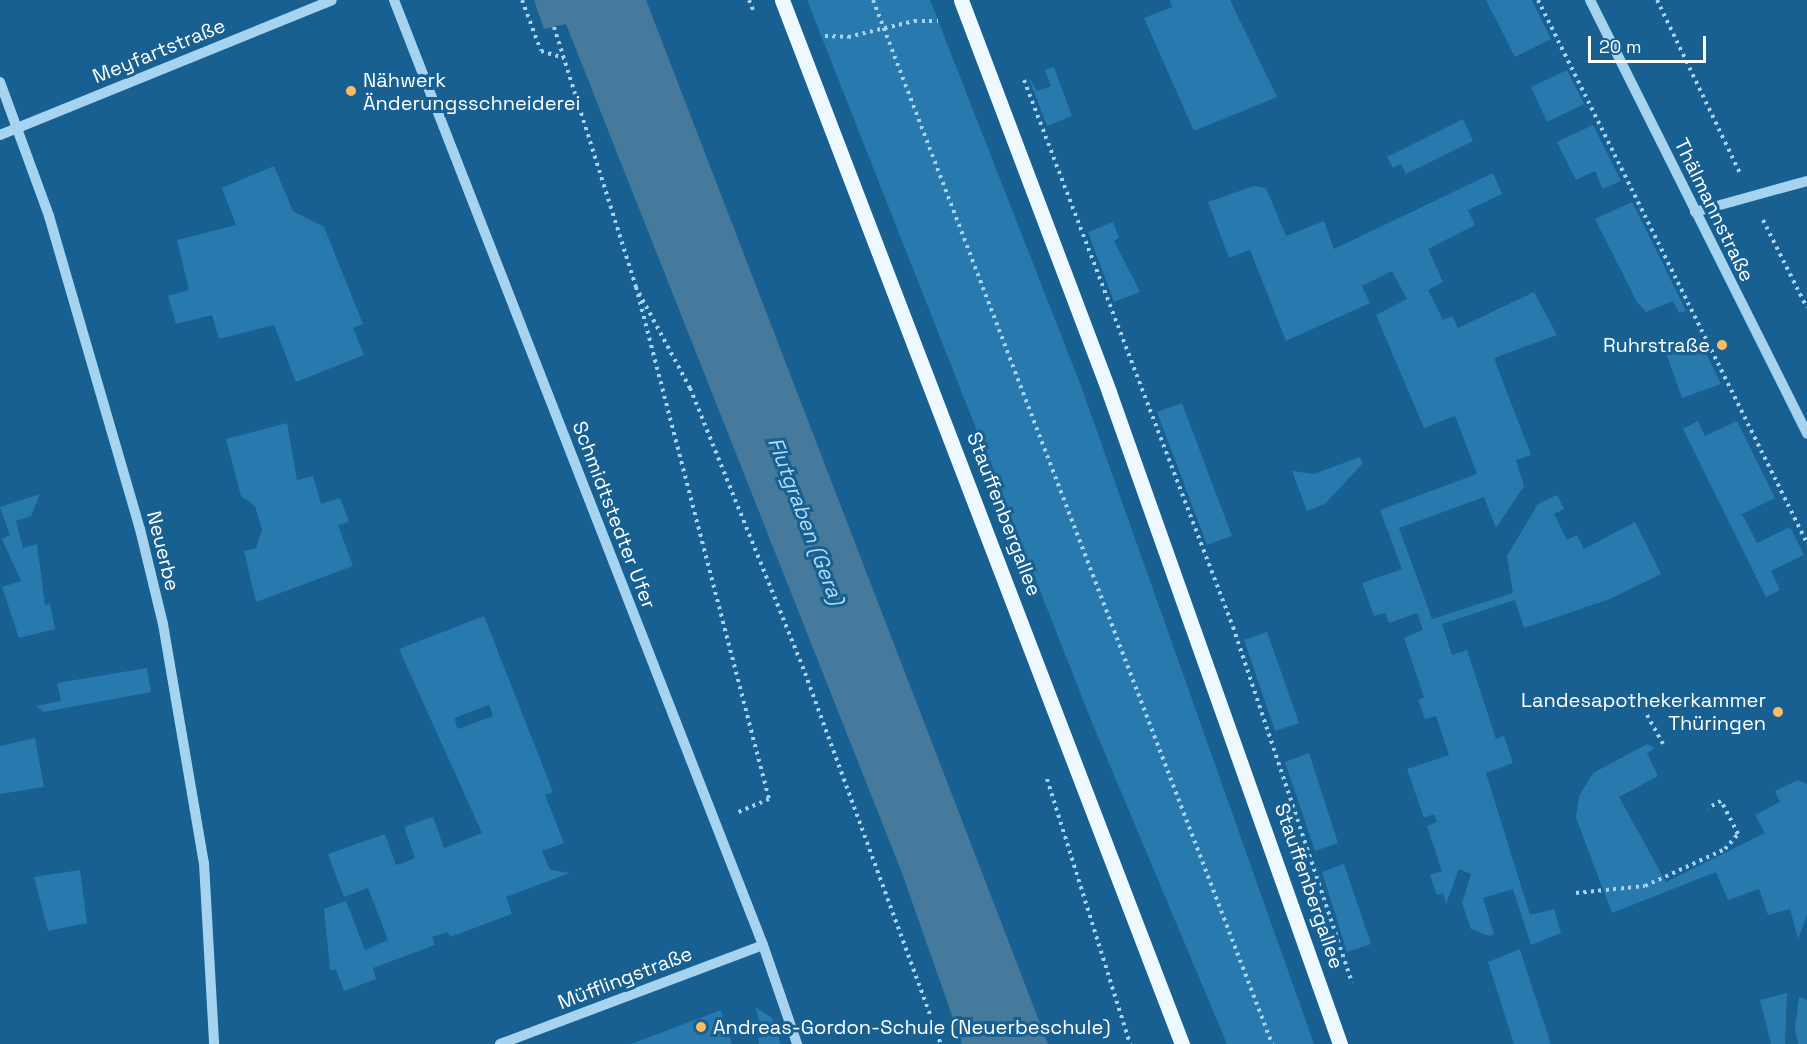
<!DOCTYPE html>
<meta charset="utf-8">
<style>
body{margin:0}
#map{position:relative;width:1807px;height:1044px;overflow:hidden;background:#176091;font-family:"Space Grotesk",sans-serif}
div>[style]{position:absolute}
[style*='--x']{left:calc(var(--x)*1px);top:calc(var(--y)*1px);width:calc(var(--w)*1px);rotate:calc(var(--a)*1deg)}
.green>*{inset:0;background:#2779ae}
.water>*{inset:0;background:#467a9d}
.path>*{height:4px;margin-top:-2px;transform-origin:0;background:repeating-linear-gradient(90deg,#a5d3f0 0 3px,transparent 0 7.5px)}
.minor>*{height:10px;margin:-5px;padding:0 5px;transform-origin:5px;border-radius:5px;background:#a5d3f0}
.major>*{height:15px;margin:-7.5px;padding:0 7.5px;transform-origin:7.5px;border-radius:7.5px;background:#eef8ff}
.dots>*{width:16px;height:16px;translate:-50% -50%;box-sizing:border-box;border:3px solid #176091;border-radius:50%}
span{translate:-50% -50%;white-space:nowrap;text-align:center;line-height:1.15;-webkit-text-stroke:6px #176091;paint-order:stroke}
.street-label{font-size:20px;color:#fff}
.poi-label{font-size:20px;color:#fff}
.left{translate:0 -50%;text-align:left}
.right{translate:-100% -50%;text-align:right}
.water-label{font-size:21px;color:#b2dcf7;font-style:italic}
.scale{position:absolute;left:1588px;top:36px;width:118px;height:27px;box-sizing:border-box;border:3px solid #fff;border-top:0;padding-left:8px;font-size:18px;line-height:21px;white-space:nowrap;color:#fff;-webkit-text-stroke:4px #176091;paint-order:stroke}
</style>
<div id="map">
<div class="green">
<div style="clip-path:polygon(807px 0,930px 0,1081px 386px,1314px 1044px,1227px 1044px,1093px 725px)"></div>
<div style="clip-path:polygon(1170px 0,1230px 0,1277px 97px,1194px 131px,1144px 18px,1172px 7px)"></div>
<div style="clip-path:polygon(1486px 0,1532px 0,1551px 39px,1515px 57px)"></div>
<div style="clip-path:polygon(1054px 67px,1072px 116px,1047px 126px,1028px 76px,1037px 91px,1051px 86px,1045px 70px)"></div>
<div style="clip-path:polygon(1567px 70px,1584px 104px,1547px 122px,1531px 87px)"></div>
<div style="clip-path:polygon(1463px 119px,1473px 141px,1406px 174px,1401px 164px,1393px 168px,1387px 157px)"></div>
<div style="clip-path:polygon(1593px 125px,1621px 181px,1603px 189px,1595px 171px,1576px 180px,1557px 142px)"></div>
<div style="clip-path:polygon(274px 166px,293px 211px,324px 227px,363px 324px,353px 328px,364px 355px,296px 382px,274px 325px,219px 339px,212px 315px,176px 324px,168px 296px,189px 290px,177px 240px,236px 225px,222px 188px)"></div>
<div style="clip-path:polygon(1493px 173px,1502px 194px,1468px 210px,1475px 225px,1428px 249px,1443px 282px,1428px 290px,1443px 320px,1452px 316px,1458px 328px,1534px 292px,1557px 335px,1494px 358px,1531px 455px,1516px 460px,1524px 486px,1496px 528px,1484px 497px,1399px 528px,1432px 619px,1513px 593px,1507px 556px,1538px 504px,1557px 495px,1564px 509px,1554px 514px,1567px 540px,1577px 535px,1584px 549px,1635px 522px,1661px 574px,1610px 599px,1524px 628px,1515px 600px,1442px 624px,1452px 655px,1467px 650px,1496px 739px,1504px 736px,1513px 763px,1486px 773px,1530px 915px,1554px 909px,1561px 933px,1531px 945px,1513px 889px,1483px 898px,1494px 934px,1489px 936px,1471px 929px,1462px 903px,1471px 874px,1459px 869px,1446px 904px,1443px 893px,1437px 895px,1430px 875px,1442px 871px,1427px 826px,1437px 822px,1434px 814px,1424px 818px,1407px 769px,1449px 755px,1436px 716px,1425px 719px,1418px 700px,1424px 697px,1404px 638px,1423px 630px,1417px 613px,1389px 623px,1385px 613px,1374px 616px,1362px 583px,1402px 569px,1380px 510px,1477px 474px,1455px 416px,1424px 428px,1376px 315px,1407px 299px,1392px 271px,1362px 286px,1370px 303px,1286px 341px,1250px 250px,1229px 258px,1208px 202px,1254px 186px,1266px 188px,1286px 236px,1324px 221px,1334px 249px)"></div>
<div style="clip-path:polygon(1632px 202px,1664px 266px,1686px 311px,1679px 313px,1673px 301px,1646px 312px,1637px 302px,1595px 219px)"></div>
<div style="clip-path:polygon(1113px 222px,1119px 238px,1114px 241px,1140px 292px,1114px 302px,1088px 232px)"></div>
<div style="clip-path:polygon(1698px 337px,1721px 384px,1682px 398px,1665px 350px)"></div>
<div style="clip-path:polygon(1182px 403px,1232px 536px,1207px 545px,1157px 412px)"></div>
<div style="clip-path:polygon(1698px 421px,1705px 436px,1737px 421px,1775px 498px,1742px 514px,1757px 543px,1790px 527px,1804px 555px,1771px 571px,1780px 590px,1766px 597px,1683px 429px)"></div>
<div style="clip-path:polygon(287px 423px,297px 480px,313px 476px,321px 504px,340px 498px,349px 522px,338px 525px,353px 566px,256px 602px,244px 551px,256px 548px,262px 530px,255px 506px,241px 496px,226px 439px)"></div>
<div style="clip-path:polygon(1360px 457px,1363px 463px,1325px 504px,1307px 511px,1292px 471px,1314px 474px)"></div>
<div style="clip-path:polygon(40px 494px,31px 516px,16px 521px,23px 548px,37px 544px,45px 605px,50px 604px,55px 629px,19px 638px,2px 587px,21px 581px,2px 539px,10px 535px,0 507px)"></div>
<div style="clip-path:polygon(evenodd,484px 616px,553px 792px,545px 795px,564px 843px,542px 851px,550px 870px,570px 873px,506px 897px,512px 914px,450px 937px,448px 932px,432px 937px,435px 945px,373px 968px,376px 979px,344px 991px,336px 970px,330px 970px,324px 909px,346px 901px,365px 950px,388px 940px,368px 888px,344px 897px,328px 854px,385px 834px,396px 865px,403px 863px,415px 858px,404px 827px,433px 817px,444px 848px,482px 833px,399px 649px,484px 616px,489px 705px,493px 716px,458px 729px,454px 718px,489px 705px)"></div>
<div style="clip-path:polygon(1267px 632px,1299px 723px,1275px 731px,1244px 640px)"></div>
<div style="clip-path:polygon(147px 668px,151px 692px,44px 712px,36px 706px,61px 701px,57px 683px)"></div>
<div style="clip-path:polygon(35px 738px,44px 787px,0 794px,0 746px)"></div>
<div style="clip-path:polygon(1647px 744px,1655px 748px,1647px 753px,1658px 776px,1619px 797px,1666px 882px,1765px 833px,1755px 815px,1780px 802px,1775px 791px,1798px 780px,1807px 784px,1807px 915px,1798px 939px,1790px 909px,1768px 915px,1759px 889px,1728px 900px,1716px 872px,1612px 913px,1576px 818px,1579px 796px,1593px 773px)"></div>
<div style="clip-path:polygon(1309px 753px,1338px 843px,1315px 851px,1285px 762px)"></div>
<div style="clip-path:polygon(1344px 864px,1371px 944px,1347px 952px,1322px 872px)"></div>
<div style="clip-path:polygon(80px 870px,87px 923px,48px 931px,34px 877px)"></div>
<div style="clip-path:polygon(1520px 949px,1530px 981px,1551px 1044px,1514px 1044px,1488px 962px)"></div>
<div style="clip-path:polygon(1787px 993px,1785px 1044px,1771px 1044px,1760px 1000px)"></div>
<div style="clip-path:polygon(1799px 997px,1807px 1000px,1807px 1044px,1798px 1044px,1795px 1029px)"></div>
<div style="clip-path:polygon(755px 1007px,772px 1018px,781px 1044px,759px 1044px,758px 1038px,764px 1036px)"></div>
<div style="clip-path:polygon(721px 1010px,732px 1044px,631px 1044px)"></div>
</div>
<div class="water">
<div style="clip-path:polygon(534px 0,646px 0,1048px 1044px,962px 1044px,902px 873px,566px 24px,544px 29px)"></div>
</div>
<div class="path">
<div style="--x:522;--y:0;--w:54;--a:69.6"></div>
<div style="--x:541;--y:51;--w:24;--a:17"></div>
<div style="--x:749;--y:0;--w:11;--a:68"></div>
<div style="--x:873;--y:0;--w:1118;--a:69.08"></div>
<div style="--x:1538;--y:0;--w:606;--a:63.65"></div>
<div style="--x:1657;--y:0;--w:192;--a:64.4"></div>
<div style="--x:554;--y:27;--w:273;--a:72.5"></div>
<div style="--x:636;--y:287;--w:529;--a:75.44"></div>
<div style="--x:769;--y:799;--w:34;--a:157"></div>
<div style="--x:825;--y:36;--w:23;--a:2"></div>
<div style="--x:848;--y:37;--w:68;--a:-13.6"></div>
<div style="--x:914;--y:21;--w:24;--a:0"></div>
<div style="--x:1024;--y:80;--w:586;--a:69.09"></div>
<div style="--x:1233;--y:627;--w:375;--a:71.5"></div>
<div style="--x:1763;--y:220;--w:98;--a:63.4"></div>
<div style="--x:639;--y:293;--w:108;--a:61.8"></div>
<div style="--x:690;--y:388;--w:307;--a:68"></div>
<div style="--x:805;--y:673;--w:395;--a:69.9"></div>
<div style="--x:1647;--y:715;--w:33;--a:61"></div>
<div style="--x:1047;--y:779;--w:278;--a:72.6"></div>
<div style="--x:1576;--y:893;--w:69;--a:-5.8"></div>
<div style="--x:1645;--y:886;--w:88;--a:-24.8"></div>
<div style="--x:1725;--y:849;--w:20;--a:-49"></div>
<div style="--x:1738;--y:834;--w:37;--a:-117"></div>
<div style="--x:1721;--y:801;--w:15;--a:152"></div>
</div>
<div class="minor">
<div style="--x:394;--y:0;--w:1014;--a:68.67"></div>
<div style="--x:763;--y:945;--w:105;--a:71"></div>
<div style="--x:1590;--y:0;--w:485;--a:63.4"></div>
<div style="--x:0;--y:82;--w:143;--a:69.9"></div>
<div style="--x:49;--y:216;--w:326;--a:73.8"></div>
<div style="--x:140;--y:529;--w:98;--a:76.4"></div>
<div style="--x:163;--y:624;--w:242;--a:80.3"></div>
<div style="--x:204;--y:863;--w:181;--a:86.8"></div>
<div style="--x:0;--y:135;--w:358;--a:-22.1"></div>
<div style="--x:1695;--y:212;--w:116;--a:-15.5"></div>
<div style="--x:500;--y:1044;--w:281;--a:-20.6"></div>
</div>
<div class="major">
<div style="--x:782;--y:0;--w:1118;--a:69.04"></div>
<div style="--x:961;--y:0;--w:419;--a:69.3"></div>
<div style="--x:1109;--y:392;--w:692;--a:70.49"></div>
</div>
<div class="dots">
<div style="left:351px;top:91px;background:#ffba64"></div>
<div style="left:1722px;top:345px;background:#ffba64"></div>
<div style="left:1778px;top:712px;background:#ffba64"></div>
<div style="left:701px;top:1027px;background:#ffba64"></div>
</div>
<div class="street-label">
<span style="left:159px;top:51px;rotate:-22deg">Meyfartstraße</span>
<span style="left:1714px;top:210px;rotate:64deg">Thälmannstraße</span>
<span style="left:1004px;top:514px;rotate:69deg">Stauffenbergallee</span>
<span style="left:614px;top:515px;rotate:69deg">Schmidtstedter Ufer</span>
<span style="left:163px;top:551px;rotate:76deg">Neuerbe</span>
<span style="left:1309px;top:886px;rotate:71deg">Stauffenbergallee</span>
<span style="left:625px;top:978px;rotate:-21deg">Müfflingstraße</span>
</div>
<div class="poi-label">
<span class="left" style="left:363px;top:92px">Nähwerk<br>Änderungsschneiderei</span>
<span class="right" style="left:1710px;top:345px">Ruhrstraße</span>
<span class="right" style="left:1766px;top:712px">Landesapothekerkammer<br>Thüringen</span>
<span class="left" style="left:713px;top:1027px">Andreas-Gordon-Schule (Neuerbeschule)</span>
</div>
<div class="water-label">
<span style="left:806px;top:521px;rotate:69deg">Flutgraben (Gera)</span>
</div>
<div class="scale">20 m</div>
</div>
